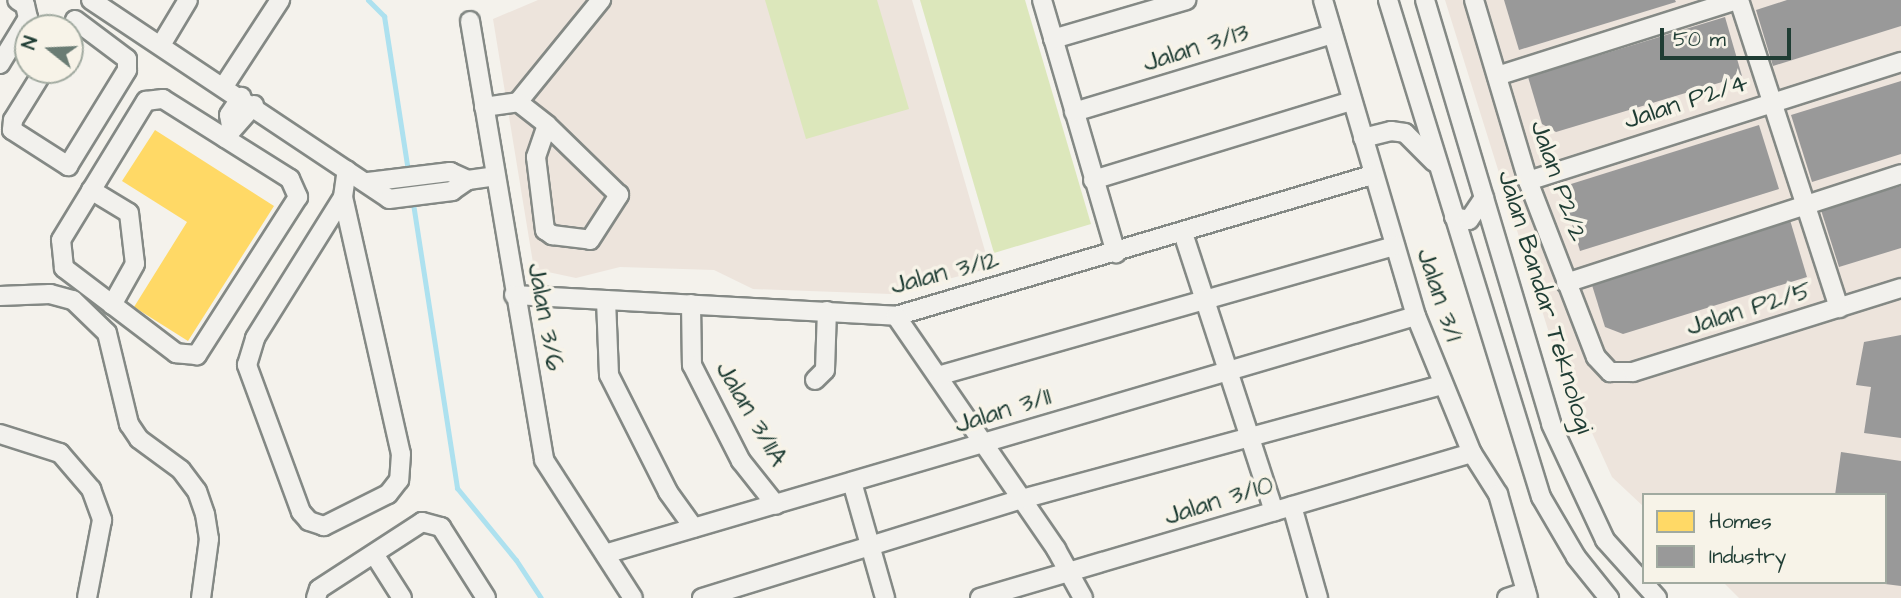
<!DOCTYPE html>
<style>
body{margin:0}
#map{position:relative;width:1901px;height:598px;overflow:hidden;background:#f4f2ec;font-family:"Architects Daughter",sans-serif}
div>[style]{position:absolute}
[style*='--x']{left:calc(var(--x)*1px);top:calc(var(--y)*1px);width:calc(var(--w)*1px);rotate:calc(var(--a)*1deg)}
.built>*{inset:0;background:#ede4dc}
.green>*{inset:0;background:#dce7bb}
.homes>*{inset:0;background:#ffd966}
.industry>*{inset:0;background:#999}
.stream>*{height:5px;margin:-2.5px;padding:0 2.5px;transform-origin:2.5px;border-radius:2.5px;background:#ade1ef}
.roads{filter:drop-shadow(2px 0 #848985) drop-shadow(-2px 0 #848985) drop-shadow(0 2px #848985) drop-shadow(0 -2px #848985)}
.minor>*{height:18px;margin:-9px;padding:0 9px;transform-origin:9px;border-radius:9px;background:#f2f1ed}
span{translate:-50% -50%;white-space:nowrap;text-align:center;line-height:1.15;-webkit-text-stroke:7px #f7f3e8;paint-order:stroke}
.street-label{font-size:26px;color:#1f3d34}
.legend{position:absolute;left:1642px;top:493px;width:245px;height:91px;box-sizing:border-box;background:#f7f3e8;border:2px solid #a1aaa0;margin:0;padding:9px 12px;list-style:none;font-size:21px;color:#1f3d34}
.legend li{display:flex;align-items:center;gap:14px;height:35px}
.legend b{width:35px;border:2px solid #a1aaa0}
.north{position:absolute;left:14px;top:14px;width:70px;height:70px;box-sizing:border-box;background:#f7f3e8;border:2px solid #a1aaa0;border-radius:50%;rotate:288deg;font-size:19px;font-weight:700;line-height:28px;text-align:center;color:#1f3d34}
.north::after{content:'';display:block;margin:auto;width:24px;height:32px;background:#6a7c74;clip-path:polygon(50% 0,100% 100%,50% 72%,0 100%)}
.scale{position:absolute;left:1660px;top:28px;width:131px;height:32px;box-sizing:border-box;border:4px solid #1f3d34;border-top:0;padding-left:9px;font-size:21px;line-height:24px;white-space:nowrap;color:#1f3d34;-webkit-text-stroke:5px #f7f3e8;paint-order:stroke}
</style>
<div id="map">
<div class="built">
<div style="clip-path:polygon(538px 0,912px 0,990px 268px,891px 294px,753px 289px,714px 270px,620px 267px,576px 278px,534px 269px,493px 19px)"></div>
<div style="clip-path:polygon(1445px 0,1901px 0,1901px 598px,1739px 598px,1723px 582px,1885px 582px,1885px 495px,1644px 495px,1644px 507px,1612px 477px,1554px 349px)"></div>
</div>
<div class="green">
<div style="clip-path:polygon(765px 0,877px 0,909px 109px,806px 139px)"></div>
<div style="clip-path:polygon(920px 0,1025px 0,1091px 224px,994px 253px)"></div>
</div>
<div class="homes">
<div style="clip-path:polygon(155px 130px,274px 206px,188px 341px,134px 307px,187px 222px,122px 181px)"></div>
</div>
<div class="industry">
<div style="clip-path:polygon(1504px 0,1675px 0,1676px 2px,1519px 50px)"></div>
<div style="clip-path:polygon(1787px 0,1901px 0,1901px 26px,1773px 66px,1756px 10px)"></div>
<div style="clip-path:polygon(1725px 17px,1742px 76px,1556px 132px,1542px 124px,1528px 77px)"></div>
<div style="clip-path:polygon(1901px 81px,1901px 154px,1812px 182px,1791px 115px)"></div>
<div style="clip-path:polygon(1759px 125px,1779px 189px,1580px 251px,1564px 197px,1571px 184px)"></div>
<div style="clip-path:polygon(1901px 186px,1901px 248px,1839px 267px,1821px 210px)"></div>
<div style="clip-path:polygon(1790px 220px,1807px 277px,1623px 334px,1605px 327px,1591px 282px)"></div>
<div style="clip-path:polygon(1901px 335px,1901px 438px,1864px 433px,1871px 387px,1856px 385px,1864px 342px)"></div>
<div style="clip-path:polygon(1841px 452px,1901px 461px,1901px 586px,1885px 584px,1885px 495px,1835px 495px)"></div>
</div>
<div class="stream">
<div style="--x:368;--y:0;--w:23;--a:45"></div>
<div style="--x:384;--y:16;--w:478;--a:81.2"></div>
<div style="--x:457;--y:488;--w:93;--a:50.7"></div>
<div style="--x:516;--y:560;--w:45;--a:56.7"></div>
</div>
<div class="roads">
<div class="minor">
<div style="--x:91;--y:0;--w:358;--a:33.7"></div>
<div style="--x:389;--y:199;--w:64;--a:-7.2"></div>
<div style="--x:452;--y:191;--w:19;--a:-35"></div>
<div style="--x:468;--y:180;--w:27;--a:-8"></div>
<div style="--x:1042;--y:0;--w:264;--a:73.7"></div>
<div style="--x:1323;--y:0;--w:329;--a:73.6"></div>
<div style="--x:1416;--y:316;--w:148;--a:67.8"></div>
<div style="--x:1472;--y:453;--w:49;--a:57.6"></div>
<div style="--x:1498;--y:494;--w:108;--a:73.9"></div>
<div style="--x:1388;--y:0;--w:520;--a:72.89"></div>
<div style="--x:1541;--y:497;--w:69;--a:59.7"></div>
<div style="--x:1576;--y:557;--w:53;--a:51.2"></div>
<div style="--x:1425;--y:0;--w:442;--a:73.4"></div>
<div style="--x:1551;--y:424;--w:128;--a:65"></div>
<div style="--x:1605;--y:540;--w:78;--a:48.1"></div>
<div style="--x:1474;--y:0;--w:189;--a:73.4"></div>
<div style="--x:1528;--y:181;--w:189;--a:68.9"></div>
<div style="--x:1596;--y:357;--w:21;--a:47"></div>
<div style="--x:1610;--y:372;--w:23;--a:0"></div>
<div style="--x:1633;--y:372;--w:281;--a:-17.4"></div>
<div style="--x:1739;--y:0;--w:324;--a:72"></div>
<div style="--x:470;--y:21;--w:445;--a:80.4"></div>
<div style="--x:544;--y:460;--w:164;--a:57.2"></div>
<div style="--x:1053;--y:39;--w:139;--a:-16.3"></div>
<div style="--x:161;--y:45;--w:52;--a:-59"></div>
<div style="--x:0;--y:64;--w:54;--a:-58.7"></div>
<div style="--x:28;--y:18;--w:13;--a:-103"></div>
<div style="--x:25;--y:5;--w:9;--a:-148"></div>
<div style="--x:44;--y:70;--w:59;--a:121.8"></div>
<div style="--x:13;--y:120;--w:10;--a:96"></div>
<div style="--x:12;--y:130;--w:67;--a:32.7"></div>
<div style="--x:68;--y:166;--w:113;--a:-58.4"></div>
<div style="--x:127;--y:70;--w:11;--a:-90"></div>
<div style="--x:127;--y:59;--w:65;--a:-143.1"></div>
<div style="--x:1497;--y:76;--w:251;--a:-17.6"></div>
<div style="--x:224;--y:86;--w:103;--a:-56.9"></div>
<div style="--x:163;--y:99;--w:150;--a:32.2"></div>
<div style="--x:290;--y:179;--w:20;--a:66"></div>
<div style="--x:298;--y:197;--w:188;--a:122.6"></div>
<div style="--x:197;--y:355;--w:21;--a:-175"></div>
<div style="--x:176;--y:353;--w:141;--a:-142.8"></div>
<div style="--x:64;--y:268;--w:28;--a:-96"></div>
<div style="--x:61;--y:240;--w:163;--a:-58.6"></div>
<div style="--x:146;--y:101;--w:17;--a:-7"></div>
<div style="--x:518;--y:102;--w:132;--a:-50.9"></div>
<div style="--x:484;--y:107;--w:34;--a:-8"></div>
<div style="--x:518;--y:102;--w:37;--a:38"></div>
<div style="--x:547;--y:125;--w:34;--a:109"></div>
<div style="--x:536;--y:157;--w:74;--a:83"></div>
<div style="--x:545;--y:230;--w:9;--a:36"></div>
<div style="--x:552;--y:235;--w:38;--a:7"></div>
<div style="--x:590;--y:240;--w:54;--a:-57.2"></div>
<div style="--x:619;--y:195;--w:100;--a:-135.8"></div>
<div style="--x:1074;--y:112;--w:270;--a:-16.8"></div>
<div style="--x:231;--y:126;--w:11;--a:-100"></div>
<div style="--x:229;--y:115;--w:22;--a:-56"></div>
<div style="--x:225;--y:138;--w:44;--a:-48.7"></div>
<div style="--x:1363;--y:138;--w:29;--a:-14"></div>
<div style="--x:1391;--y:131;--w:14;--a:8"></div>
<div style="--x:1405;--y:133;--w:41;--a:45"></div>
<div style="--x:1093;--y:180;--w:271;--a:-17"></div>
<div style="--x:1528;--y:181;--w:392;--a:-17.7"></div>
<div style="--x:368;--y:182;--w:83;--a:-7"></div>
<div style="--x:450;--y:172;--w:20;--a:24"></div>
<div style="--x:91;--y:190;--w:44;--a:31.2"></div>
<div style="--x:129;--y:213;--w:51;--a:83.3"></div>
<div style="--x:135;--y:264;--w:47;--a:119.3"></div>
<div style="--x:343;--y:197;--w:263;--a:77.3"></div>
<div style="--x:401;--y:454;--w:26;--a:94"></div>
<div style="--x:399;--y:480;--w:18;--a:128"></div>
<div style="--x:388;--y:494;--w:72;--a:153.4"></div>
<div style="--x:324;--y:526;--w:16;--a:-162"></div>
<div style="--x:309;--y:521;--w:12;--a:-132"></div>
<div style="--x:301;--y:512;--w:157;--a:-110.2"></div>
<div style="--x:247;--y:365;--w:28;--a:-73"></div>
<div style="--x:255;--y:338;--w:166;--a:-58"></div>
<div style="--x:343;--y:197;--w:27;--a:-82"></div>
<div style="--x:1454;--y:217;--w:15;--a:11"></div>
<div style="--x:1469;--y:220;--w:27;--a:-56"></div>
<div style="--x:1183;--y:233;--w:293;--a:71.9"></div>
<div style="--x:1566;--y:283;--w:352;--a:-18"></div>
<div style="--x:514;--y:295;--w:383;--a:3.1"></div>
<div style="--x:896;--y:316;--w:497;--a:-16.5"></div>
<div style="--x:0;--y:296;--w:50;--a:-2.3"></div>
<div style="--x:50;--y:294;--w:24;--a:15"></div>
<div style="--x:73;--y:300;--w:47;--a:44.1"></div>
<div style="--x:107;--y:333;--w:94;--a:76.4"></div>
<div style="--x:129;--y:424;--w:18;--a:56"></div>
<div style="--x:139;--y:439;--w:52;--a:36.4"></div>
<div style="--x:181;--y:470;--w:26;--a:53"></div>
<div style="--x:197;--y:491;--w:24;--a:71"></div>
<div style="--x:205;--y:514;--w:25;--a:81"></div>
<div style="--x:209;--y:539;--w:60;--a:97.7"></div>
<div style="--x:606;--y:300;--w:75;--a:87.7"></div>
<div style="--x:609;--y:375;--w:131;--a:63.2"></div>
<div style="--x:668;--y:492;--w:44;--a:54.2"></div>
<div style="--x:691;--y:304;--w:61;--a:89.1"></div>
<div style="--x:692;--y:365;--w:108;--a:63"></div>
<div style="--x:741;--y:461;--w:56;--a:51.5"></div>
<div style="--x:896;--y:316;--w:283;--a:55.5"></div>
<div style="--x:1056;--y:549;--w:56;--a:61.1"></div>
<div style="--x:938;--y:376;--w:475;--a:-15.9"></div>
<div style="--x:815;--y:380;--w:14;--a:-45"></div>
<div style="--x:825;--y:370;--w:59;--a:-88.1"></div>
<div style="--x:0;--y:434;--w:63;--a:17.6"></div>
<div style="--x:60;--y:453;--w:48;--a:49.3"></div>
<div style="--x:91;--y:489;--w:33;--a:70"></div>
<div style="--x:102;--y:520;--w:79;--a:100.9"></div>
<div style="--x:852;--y:482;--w:121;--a:74.1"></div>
<div style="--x:1292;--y:506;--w:96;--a:74.2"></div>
<div style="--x:374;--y:554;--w:52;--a:57.5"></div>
<div style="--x:605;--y:554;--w:845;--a:-16.36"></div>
<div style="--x:316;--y:598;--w:9;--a:-72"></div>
<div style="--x:319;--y:589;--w:123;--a:-33"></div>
<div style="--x:422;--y:522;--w:20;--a:15"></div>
<div style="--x:441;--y:527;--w:84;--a:57.6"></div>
<div style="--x:702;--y:598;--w:335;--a:-17.2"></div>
<div style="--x:1022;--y:499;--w:434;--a:-15.2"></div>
<div style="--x:980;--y:598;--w:513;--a:-16.42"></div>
<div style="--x:1507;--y:598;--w:20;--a:-18"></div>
</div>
</div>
<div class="street-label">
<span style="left:1196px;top:48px;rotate:-17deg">Jalan 3/13</span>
<span style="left:1686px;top:102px;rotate:-18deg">Jalan P2/4</span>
<span style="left:1558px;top:181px;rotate:71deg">Jalan P2/2</span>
<span style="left:945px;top:273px;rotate:-14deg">Jalan 3/12</span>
<span style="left:1439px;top:295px;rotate:72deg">Jalan 3/1</span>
<span style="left:1545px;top:302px;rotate:73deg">Jalan Bandar Teknologi</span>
<span style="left:1749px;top:309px;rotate:-17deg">Jalan P2/5</span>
<span style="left:545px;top:317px;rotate:80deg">Jalan 3/6</span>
<span style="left:1003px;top:411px;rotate:-17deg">Jalan 3/11</span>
<span style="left:751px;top:414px;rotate:60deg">Jalan 3/11A</span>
<span style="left:1219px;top:501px;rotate:-17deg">Jalan 3/10</span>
</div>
<ul class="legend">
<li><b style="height:19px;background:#ffd966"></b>Homes</li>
<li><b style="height:19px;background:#999"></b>Industry</li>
</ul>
<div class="north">N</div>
<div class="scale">50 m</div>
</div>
